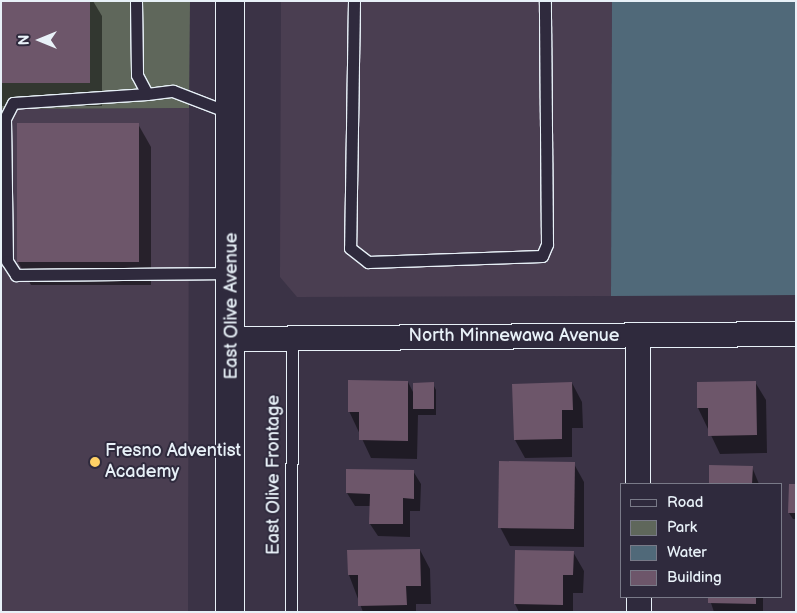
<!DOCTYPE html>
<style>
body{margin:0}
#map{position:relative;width:797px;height:613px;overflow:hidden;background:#3b3346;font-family:"Balsamiq Sans",sans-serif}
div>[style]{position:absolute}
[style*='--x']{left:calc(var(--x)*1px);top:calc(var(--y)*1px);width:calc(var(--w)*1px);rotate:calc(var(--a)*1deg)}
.built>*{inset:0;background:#4a3e51}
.green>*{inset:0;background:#5f675b}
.water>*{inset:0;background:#506979}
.shadow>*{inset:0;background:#0007}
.building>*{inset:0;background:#6d566a}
.roads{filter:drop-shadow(1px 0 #e8f1f8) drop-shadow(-1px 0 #e8f1f8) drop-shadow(0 1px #e8f1f8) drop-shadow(0 -1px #e8f1f8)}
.service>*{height:11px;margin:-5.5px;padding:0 5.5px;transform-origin:5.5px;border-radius:5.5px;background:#2f2a3d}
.minor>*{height:24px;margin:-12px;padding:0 12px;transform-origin:12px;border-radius:12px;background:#2f2a3d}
.secondary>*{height:28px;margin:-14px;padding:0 14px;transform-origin:14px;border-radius:14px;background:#2f2a3d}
.dots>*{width:14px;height:14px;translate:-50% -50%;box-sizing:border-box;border:2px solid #2f2a3d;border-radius:50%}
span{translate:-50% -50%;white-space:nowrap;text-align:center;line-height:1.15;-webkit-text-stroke:4px #2f2a3d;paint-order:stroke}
.street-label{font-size:18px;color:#e8f1f8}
.poi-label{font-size:18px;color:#e8f1f8}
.left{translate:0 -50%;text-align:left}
.frame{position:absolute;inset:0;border:2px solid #e8f1f8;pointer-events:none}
.legend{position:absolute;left:620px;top:483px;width:162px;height:115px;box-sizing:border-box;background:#2f2a3d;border:1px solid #797a88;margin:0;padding:6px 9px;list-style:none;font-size:15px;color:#e8f1f8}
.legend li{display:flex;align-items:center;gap:10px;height:25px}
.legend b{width:25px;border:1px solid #797a88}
.north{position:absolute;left:15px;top:15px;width:50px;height:50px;-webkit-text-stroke:4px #2f2a3d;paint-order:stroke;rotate:270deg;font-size:14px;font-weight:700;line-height:20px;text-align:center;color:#e8f1f8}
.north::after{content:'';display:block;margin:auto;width:18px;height:22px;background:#e8f1f8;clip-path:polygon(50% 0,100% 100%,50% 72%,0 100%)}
</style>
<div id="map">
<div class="built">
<div style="clip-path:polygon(281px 1px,612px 1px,611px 296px,297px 297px,280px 277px)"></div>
<div style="clip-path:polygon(189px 108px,188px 612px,1px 612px,1px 109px)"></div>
</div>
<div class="green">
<div style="clip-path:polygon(1px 1px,190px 1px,189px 108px,1px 109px)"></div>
</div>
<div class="water">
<div style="clip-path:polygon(612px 1px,796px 1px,796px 295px,611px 296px)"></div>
</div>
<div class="shadow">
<div style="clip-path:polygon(1px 1px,93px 1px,102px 16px,102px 106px,1px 106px)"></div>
<div style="clip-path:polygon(138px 124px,151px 147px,151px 285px,31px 285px,18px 262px)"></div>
<div style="clip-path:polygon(408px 382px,414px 394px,433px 384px,436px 390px,436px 415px,418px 415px,417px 459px,371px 458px,349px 411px)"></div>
<div style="clip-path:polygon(755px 382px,766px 400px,767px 453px,720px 454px,698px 408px)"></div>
<div style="clip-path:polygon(572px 383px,582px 402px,583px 428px,572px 428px,572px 457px,525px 458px,515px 440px,514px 385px)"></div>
<div style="clip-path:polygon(574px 464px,584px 482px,584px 547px,510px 546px,500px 527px)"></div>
<div style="clip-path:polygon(711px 467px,752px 467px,759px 484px,710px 484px)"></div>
<div style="clip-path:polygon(348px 470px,413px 471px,421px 484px,420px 511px,410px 511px,410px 537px,378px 536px,370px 524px,371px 506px,355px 506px,347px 493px)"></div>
<div style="clip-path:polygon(796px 485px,796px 519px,793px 519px,789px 513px)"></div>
<div style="clip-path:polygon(420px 550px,430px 569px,431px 604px,416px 604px,416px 612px,363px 612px,349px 575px)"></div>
<div style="clip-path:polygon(573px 552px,584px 571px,583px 593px,573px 593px,573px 612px,519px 612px,515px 604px)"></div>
<div style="clip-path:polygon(709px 597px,763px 597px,763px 612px,714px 612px)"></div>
</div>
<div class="building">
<div style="clip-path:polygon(1px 1px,90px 1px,90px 83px,1px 83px)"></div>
<div style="clip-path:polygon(17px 123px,139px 123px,139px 262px,17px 262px)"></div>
<div style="clip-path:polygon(348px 380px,408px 381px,408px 441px,359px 440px,359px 412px,348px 412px)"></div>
<div style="clip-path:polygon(756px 381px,757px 435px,708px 436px,708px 408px,697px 408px,697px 382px)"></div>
<div style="clip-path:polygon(434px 382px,434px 409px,413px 409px,413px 383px)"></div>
<div style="clip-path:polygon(572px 382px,573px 410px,562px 410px,562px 439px,514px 440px,512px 384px)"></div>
<div style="clip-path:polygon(499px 461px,575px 462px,574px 529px,498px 528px)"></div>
<div style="clip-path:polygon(709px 465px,753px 466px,752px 484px,709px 484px)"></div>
<div style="clip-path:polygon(346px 469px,414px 470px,414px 499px,403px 498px,403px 524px,369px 524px,370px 494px,346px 493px)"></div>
<div style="clip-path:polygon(789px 484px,796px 484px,796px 513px,788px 513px)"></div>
<div style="clip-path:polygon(420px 549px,421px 586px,406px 586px,407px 605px,358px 606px,358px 575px,348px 575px,347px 550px)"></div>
<div style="clip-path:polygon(515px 550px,574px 551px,573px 575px,563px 575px,563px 605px,514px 604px)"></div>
<div style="clip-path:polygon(708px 597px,756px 597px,756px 604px,708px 603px)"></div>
</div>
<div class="roads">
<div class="service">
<div style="--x:136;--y:1;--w:74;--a:89.2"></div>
<div style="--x:137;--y:75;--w:21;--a:62"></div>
<div style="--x:147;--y:94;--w:26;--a:-7"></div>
<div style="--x:173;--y:91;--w:61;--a:21.1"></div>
<div style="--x:354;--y:1;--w:247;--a:90.9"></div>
<div style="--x:350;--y:248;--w:23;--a:38"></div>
<div style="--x:368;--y:262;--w:174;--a:-2"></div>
<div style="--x:542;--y:256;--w:13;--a:-67"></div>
<div style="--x:547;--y:244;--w:243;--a:-90.5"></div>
<div style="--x:147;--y:94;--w:134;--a:176.2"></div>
<div style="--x:13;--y:103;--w:18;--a:117"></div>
<div style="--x:5;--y:119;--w:142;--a:89.2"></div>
<div style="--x:7;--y:261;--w:17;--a:57"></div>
<div style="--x:16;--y:275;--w:214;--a:-0.5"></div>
<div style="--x:291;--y:612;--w:274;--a:-89.8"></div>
</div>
<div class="minor">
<div style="--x:638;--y:336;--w:148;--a:90"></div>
<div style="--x:233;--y:339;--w:563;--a:-0.51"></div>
<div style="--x:639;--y:597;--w:15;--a:90"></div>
</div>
<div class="secondary">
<div style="--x:230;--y:612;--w:611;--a:-90"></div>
</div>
</div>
<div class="dots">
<div style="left:95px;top:462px;background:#ffd166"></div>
</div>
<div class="street-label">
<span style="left:232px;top:306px;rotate:-90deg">East Olive Avenue</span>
<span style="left:514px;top:336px">North Minnewawa Avenue</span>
<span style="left:274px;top:475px;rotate:-90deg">East Olive Frontage</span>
</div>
<div class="poi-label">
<span class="left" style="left:105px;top:462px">Fresno Adventist<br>Academy</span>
</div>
<div class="frame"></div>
<ul class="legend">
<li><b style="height:6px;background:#2f2a3d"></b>Road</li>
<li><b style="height:14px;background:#5f675b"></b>Park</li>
<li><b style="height:14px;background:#506979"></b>Water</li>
<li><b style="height:14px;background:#6d566a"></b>Building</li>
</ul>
<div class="north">N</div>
</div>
